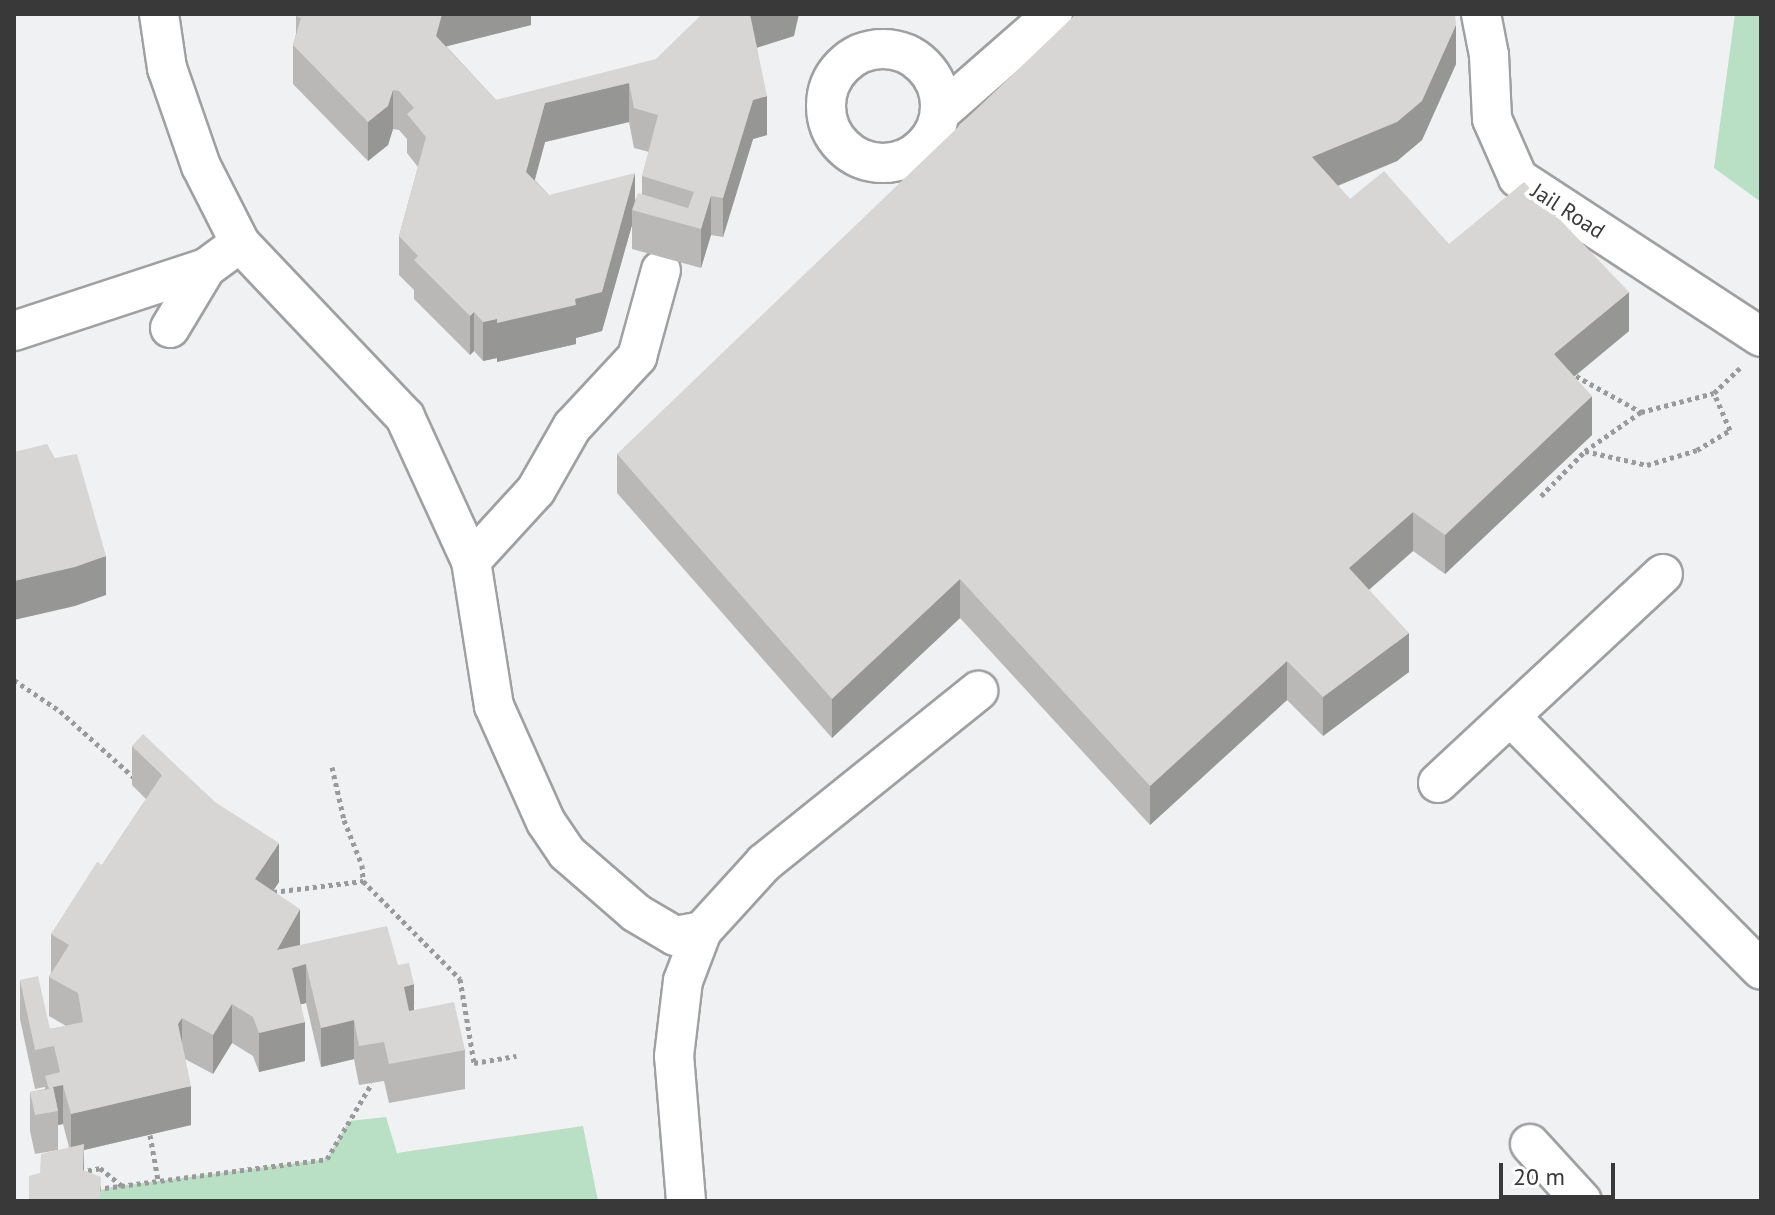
<!DOCTYPE html>
<style>
body{margin:0}
#map{position:relative;width:1775px;height:1215px;overflow:hidden;background:#f0f1f2;font-family:"PT Sans",sans-serif}
div>[style]{position:absolute}
[style*='--x']{left:calc(var(--x)*1px);top:calc(var(--y)*1px);width:calc(var(--w)*1px);rotate:calc(var(--a)*1deg)}
.green>*{inset:0;background:#b9e0c4}
.path>*{height:5px;margin-top:-2.5px;transform-origin:0;background:repeating-linear-gradient(90deg,#999a9a 0 4px,transparent 0 8px)}
.roads{filter:drop-shadow(2px 0 #a0a0a2) drop-shadow(-2px 0 #a0a0a2) drop-shadow(0 2px #a0a0a2) drop-shadow(0 -2px #a0a0a2)}
.minor>*{height:38px;margin:-19px;padding:0 19px;transform-origin:19px;border-radius:19px;background:#fff}
.minor>.ring{margin:-19px;padding:0;box-sizing:content-box;background:none;border:38px solid #fff;border-radius:50%}
.wall>*{inset:0;background:#b9b8b7}
.shaded-wall>*{inset:0;background:#969695}
.building>*{inset:0;background:#d7d6d5}
span{translate:-50% -50%;white-space:nowrap;text-align:center;line-height:1.15;-webkit-text-stroke:8px #fff;paint-order:stroke}
.street-label{font-size:22px;color:#393939}
.frame{position:absolute;inset:0;border:16px solid #393939;pointer-events:none}
.scale{position:absolute;left:1499px;top:1163px;width:116px;height:36px;box-sizing:border-box;border:4px solid #393939;border-top:0;padding-left:10px;font-size:24px;line-height:28px;white-space:nowrap;color:#393939;-webkit-text-stroke:6px #fff;paint-order:stroke}
</style>
<div id="map">
<div class="green">
<div style="clip-path:polygon(1735px 14px,1761px 14px,1761px 202px,1714px 168px)"></div>
<div style="clip-path:polygon(386px 1117px,397px 1153px,583px 1126px,598px 1201px,84px 1201px,84px 1195px,111px 1187px,327px 1159px,349px 1121px)"></div>
</div>
<div class="path">
<div style="--x:1576;--y:376;--w:74;--a:29"></div>
<div style="--x:1641;--y:412;--w:75;--a:-14.6"></div>
<div style="--x:1714;--y:393;--w:36;--a:-44"></div>
<div style="--x:1585;--y:451;--w:64;--a:12.7"></div>
<div style="--x:1647;--y:465;--w:52;--a:-16.7"></div>
<div style="--x:1697;--y:450;--w:39;--a:-31"></div>
<div style="--x:1730;--y:430;--w:40;--a:-113.4"></div>
<div style="--x:1541;--y:496;--w:63;--a:-45.6"></div>
<div style="--x:1585;--y:451;--w:68;--a:-34.9"></div>
<div style="--x:14;--y:680;--w:55;--a:34"></div>
<div style="--x:60;--y:711;--w:103;--a:41.9"></div>
<div style="--x:332;--y:767;--w:54;--a:77.2"></div>
<div style="--x:344;--y:820;--w:48;--a:68.2"></div>
<div style="--x:362;--y:865;--w:16;--a:86"></div>
<div style="--x:363;--y:881;--w:138;--a:45.3"></div>
<div style="--x:460;--y:979;--w:85;--a:80.5"></div>
<div style="--x:474;--y:1063;--w:43;--a:-9.5"></div>
<div style="--x:273;--y:892;--w:91;--a:-7"></div>
<div style="--x:150;--y:1135;--w:46;--a:79.9"></div>
<div style="--x:80;--y:1172;--w:20;--a:-11"></div>
<div style="--x:100;--y:1168;--w:28;--a:39"></div>
<div style="--x:97;--y:1189;--w:232;--a:-7.4"></div>
<div style="--x:327;--y:1159;--w:88;--a:-59.4"></div>
</div>
<div class="roads">
<div class="minor">
<div style="--x:159;--y:14;--w:55;--a:81.6"></div>
<div style="--x:167;--y:68;--w:104;--a:70.9"></div>
<div style="--x:201;--y:166;--w:86;--a:63.1"></div>
<div style="--x:1481;--y:14;--w:42;--a:79"></div>
<div style="--x:1489;--y:55;--w:64;--a:87.3"></div>
<div style="--x:1492;--y:119;--w:64;--a:66.2"></div>
<div style="--x:1518;--y:178;--w:290;--a:33.2"></div>
<div class="ring" style="left:826px;top:49px;width:76px;height:76px"></div>
<div style="--x:940;--y:113;--w:150;--a:-41.2"></div>
<div style="--x:170;--y:328;--w:70;--a:-59"></div>
<div style="--x:206;--y:268;--w:42;--a:-36.3"></div>
<div style="--x:240;--y:243;--w:240;--a:46.5"></div>
<div style="--x:405;--y:417;--w:158;--a:65.4"></div>
<div style="--x:471;--y:561;--w:147;--a:81"></div>
<div style="--x:494;--y:706;--w:127;--a:65.9"></div>
<div style="--x:546;--y:822;--w:37;--a:56"></div>
<div style="--x:567;--y:853;--w:91;--a:41"></div>
<div style="--x:636;--y:913;--w:45;--a:30.5"></div>
<div style="--x:675;--y:936;--w:27;--a:-10"></div>
<div style="--x:14;--y:331;--w:202;--a:-18.2"></div>
<div style="--x:471;--y:561;--w:96;--a:-47.5"></div>
<div style="--x:536;--y:490;--w:73;--a:-60.3"></div>
<div style="--x:572;--y:427;--w:96;--a:-47.1"></div>
<div style="--x:637;--y:357;--w:90;--a:-74.6"></div>
<div style="--x:1510;--y:716;--w:357;--a:45.3"></div>
<div style="--x:1438;--y:783;--w:307;--a:-42.9"></div>
<div style="--x:1530;--y:1144;--w:77;--a:47.6"></div>
<div style="--x:686;--y:1201;--w:145;--a:-94.7"></div>
<div style="--x:674;--y:1056;--w:76;--a:-83.2"></div>
<div style="--x:683;--y:981;--w:53;--a:-69.2"></div>
<div style="--x:702;--y:931;--w:92;--a:-47.6"></div>
<div style="--x:764;--y:863;--w:275;--a:-38.8"></div>
</div>
</div>
<div class="wall">
<div style="clip-path:polygon(evenodd,531px 14px,531px 25px,446px 46px,496px 100px,794px 36px,757px 47px,767px 135px,753px 139px,723px 237px,711px 235px,701px 268px,632px 249px,632px 225px,602px 331px,576px 338px,576px 344px,497px 362px,497px 358px,483px 361px,474px 351px,470px 355px,414px 299px,414px 290px,399px 275px,399px 236px,418px 167px,407px 153px,407px 139px,399px 130px,393px 129px,388px 145px,368px 161px,293px 84px,293px 45px,296px 34px,296px 16px,531px 14px,629px 122px,634px 148px,649px 152px,642px 176px,642px 194px,635px 200px,549px 195px,535px 180px,545px 142px,629px 122px)"></div>
<div style="clip-path:polygon(1456px 64px,1422px 140px,1397px 161px,1338px 186px,1350px 199px,1449px 244px,1629px 331px,1574px 377px,1592px 435px,1445px 574px,1413px 551px,1369px 590px,1409px 672px,1323px 736px,1287px 700px,1150px 825px,960px 618px,832px 738px,617px 493px,617px 454px)"></div>
<div style="clip-path:polygon(132px 746px,279px 882px,273px 891px,300px 945px,398px 965px,414px 1010px,465px 1050px,465px 1089px,389px 1103px,384px 1081px,359px 1085px,354px 1059px,321px 1067px,306px 1003px,301px 1004px,305px 1061px,259px 1072px,253px 1056px,232px 1043px,213px 1074px,185px 1059px,191px 1125px,84px 1150px,40px 1173px,69px 1147px,63px 1124px,58px 1125px,58px 1150px,35px 1154px,30px 1131px,30px 1092px,45px 1089px,45px 1087px,35px 1089px,20px 1019px,20px 980px,50px 1029px,66px 1026px,49px 1016px,49px 977px,51px 973px,51px 934px,102px 865px,146px 799px,132px 785px)"></div>
</div>
<div class="shaded-wall">
<div style="clip-path:polygon(442px 14px,531px 14px,531px 25px,444px 47px,436px 36px)"></div>
<div style="clip-path:polygon(750px 14px,799px 14px,794px 36px,750px 50px)"></div>
<div style="clip-path:polygon(1456px 25px,1456px 64px,1422px 140px,1397px 161px,1312px 196px,1312px 157px)"></div>
<div style="clip-path:polygon(629px 83px,629px 122px,545px 142px,526px 211px,526px 172px,545px 103px)"></div>
<div style="clip-path:polygon(393px 90px,393px 129px,388px 145px,368px 161px,368px 122px)"></div>
<div style="clip-path:polygon(767px 96px,767px 135px,753px 139px,723px 237px,723px 198px,753px 100px)"></div>
<div style="clip-path:polygon(635px 173px,635px 211px,632px 210px,632px 225px,602px 331px,576px 338px,576px 344px,497px 362px,497px 323px,575px 299px)"></div>
<div style="clip-path:polygon(711px 196px,711px 235px,701px 268px,701px 229px)"></div>
<div style="clip-path:polygon(1629px 292px,1629px 331px,1554px 393px,1554px 354px)"></div>
<div style="clip-path:polygon(474px 312px,474px 351px,470px 355px,470px 316px)"></div>
<div style="clip-path:polygon(497px 319px,497px 358px,483px 361px,483px 322px)"></div>
<div style="clip-path:polygon(1592px 396px,1592px 435px,1445px 574px,1445px 535px)"></div>
<div style="clip-path:polygon(1413px 512px,1413px 551px,1349px 607px,1349px 568px)"></div>
<div style="clip-path:polygon(106px 556px,106px 595px,75px 606px,14px 620px,14px 581px)"></div>
<div style="clip-path:polygon(960px 579px,960px 618px,832px 738px,832px 699px)"></div>
<div style="clip-path:polygon(1409px 633px,1409px 672px,1323px 736px,1323px 697px)"></div>
<div style="clip-path:polygon(1287px 661px,1287px 700px,1150px 825px,1150px 786px)"></div>
<div style="clip-path:polygon(279px 843px,279px 882px,255px 918px,255px 879px)"></div>
<div style="clip-path:polygon(300px 909px,300px 948px,277px 950px)"></div>
<div style="clip-path:polygon(306px 964px,306px 1003px,292px 1007px,292px 968px)"></div>
<div style="clip-path:polygon(414px 984px,414px 1023px,404px 1026px,404px 987px)"></div>
<div style="clip-path:polygon(232px 1004px,232px 1043px,213px 1074px,213px 1035px)"></div>
<div style="clip-path:polygon(182px 1018px,182px 1057px,178px 1024px)"></div>
<div style="clip-path:polygon(354px 1020px,354px 1059px,321px 1067px,321px 1028px)"></div>
<div style="clip-path:polygon(305px 1022px,305px 1061px,259px 1072px,259px 1033px)"></div>
<div style="clip-path:polygon(63px 1085px,63px 1124px,58px 1125px,58px 1111px,53px 1087px)"></div>
<div style="clip-path:polygon(191px 1086px,191px 1125px,84px 1150px,84px 1175px,71px 1153px,71px 1114px)"></div>
</div>
<div class="building">
<div style="clip-path:polygon(297px 14px,442px 14px,436px 36px,496px 100px,656px 59px,702px 14px,750px 14px,767px 96px,753px 100px,723px 198px,711px 196px,701px 229px,632px 210px,638px 193px,688px 208px,694px 192px,642px 176px,658px 115px,634px 108px,629px 83px,545px 103px,526px 172px,549px 195px,635px 173px,602px 292px,575px 299px,576px 305px,497px 323px,497px 319px,483px 322px,474px 312px,470px 316px,414px 260px,418px 256px,399px 236px,426px 137px,407px 114px,414px 108px,399px 91px,393px 90px,388px 106px,368px 122px,293px 45px,301px 18px,296px 16px)"></div>
<div style="clip-path:polygon(1076px 14px,1455px 14px,1456px 25px,1422px 101px,1397px 122px,1312px 157px,1350px 199px,1384px 171px,1449px 244px,1524px 182px,1629px 292px,1554px 354px,1592px 396px,1445px 535px,1413px 512px,1349px 568px,1409px 633px,1323px 697px,1287px 661px,1150px 786px,960px 579px,832px 699px,617px 454px)"></div>
<div style="clip-path:polygon(47px 444px,55px 458px,77px 454px,106px 556px,75px 567px,14px 581px,14px 452px)"></div>
<div style="clip-path:polygon(143px 734px,215px 802px,279px 843px,255px 879px,300px 909px,277px 950px,387px 926px,398px 965px,409px 963px,414px 984px,404px 987px,409px 1011px,454px 1002px,465px 1050px,389px 1064px,384px 1042px,359px 1046px,354px 1020px,321px 1028px,306px 964px,292px 968px,305px 1022px,259px 1033px,253px 1017px,232px 1004px,213px 1035px,182px 1018px,178px 1024px,191px 1086px,71px 1114px,63px 1085px,53px 1087px,58px 1111px,35px 1115px,30px 1092px,49px 1089px,45px 1076px,60px 1072px,54px 1046px,35px 1050px,20px 980px,38px 976px,50px 1029px,83px 1022px,78px 993px,49px 977px,69px 945px,51px 934px,97px 862px,102px 865px,162px 775px,132px 746px)"></div>
<div style="clip-path:polygon(84px 1144px,83px 1170px,101px 1177px,100px 1201px,29px 1201px,29px 1176px,40px 1173px,41px 1154px)"></div>
</div>
<div class="street-label">
<span style="left:1568px;top:211px;rotate:33deg">Jail Road</span>
</div>
<div class="frame"></div>
<div class="scale">20 m</div>
</div>
